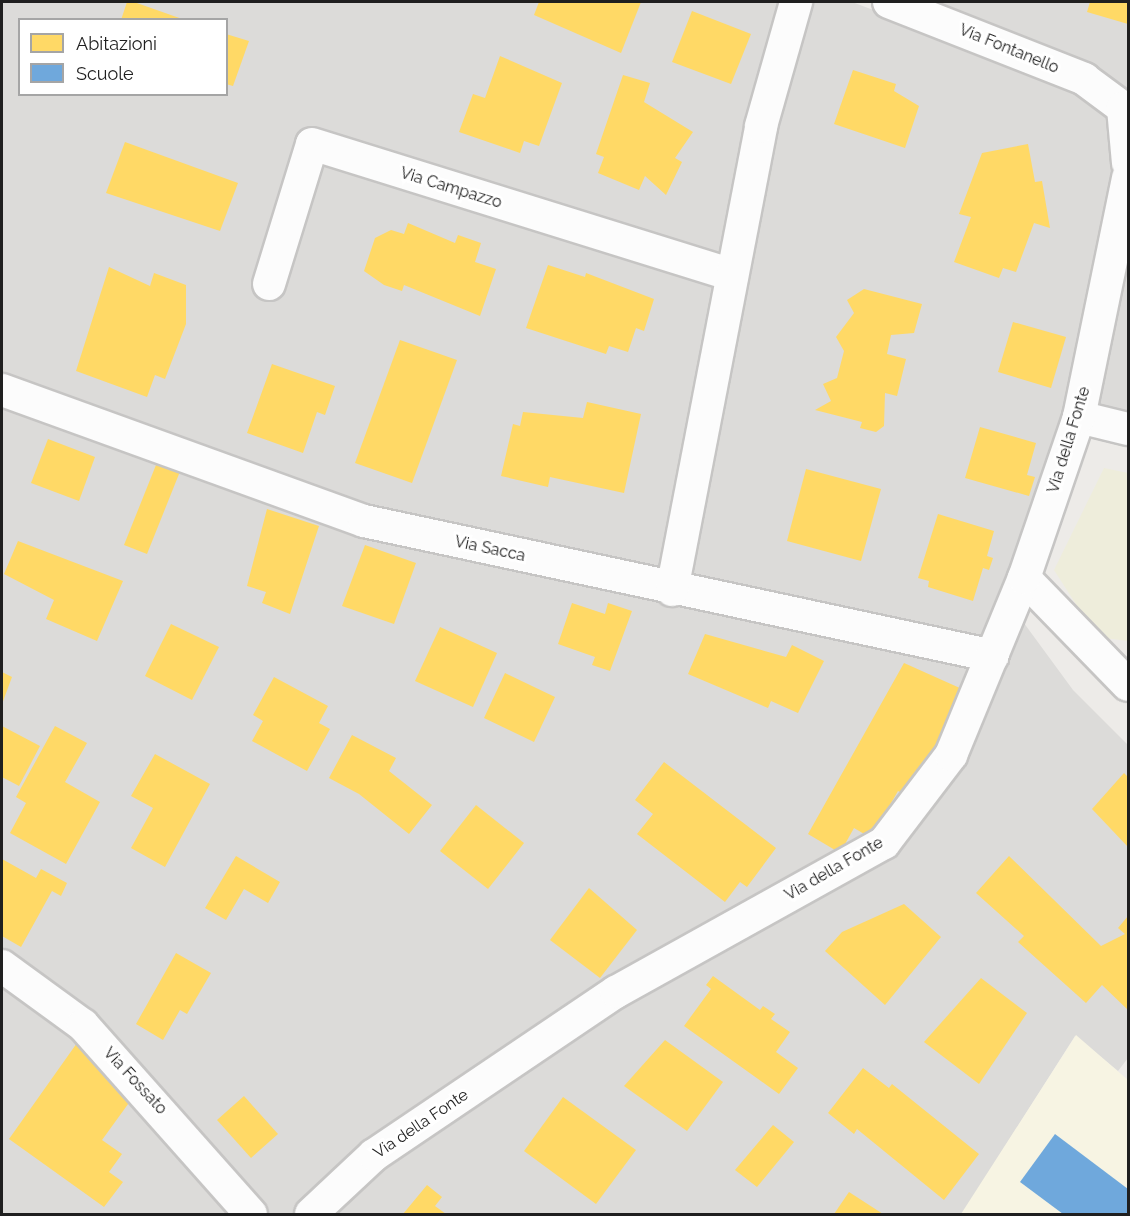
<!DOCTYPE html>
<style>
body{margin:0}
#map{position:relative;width:1130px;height:1216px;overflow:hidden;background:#edebe8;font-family:Raleway,sans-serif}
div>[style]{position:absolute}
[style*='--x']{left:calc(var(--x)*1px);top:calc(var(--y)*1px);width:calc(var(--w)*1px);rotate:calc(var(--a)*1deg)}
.residential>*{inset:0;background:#dcdbd9}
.education>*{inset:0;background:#f7f4e3}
.farmland>*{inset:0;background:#eeeddb}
.homes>*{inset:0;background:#ffd966}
.schools>*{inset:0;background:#6fa8dc}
.roads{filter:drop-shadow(2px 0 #c6c5c4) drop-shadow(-2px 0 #c6c5c4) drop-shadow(0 2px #c6c5c4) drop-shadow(0 -2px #c6c5c4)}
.minor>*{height:32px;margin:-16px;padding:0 16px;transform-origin:16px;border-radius:16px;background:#fcfcfc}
span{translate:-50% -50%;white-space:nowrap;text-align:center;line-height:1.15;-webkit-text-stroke:6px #fff;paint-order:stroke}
.street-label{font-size:16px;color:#1f1f1f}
.frame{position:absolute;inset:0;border:3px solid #1f1f1f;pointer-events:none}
.legend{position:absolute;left:18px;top:18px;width:210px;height:78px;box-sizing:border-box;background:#fff;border:2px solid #a5a5a5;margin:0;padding:8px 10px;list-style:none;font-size:18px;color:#1f1f1f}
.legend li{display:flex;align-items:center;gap:12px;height:30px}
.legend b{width:30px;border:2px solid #a5a5a5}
</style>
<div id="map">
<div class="residential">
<div style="clip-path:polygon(evenodd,2px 2px,852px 2px,916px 26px,922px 2px,1128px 2px,1128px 428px,1079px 424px,1007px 600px,1073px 690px,1128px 745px,1128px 1058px,1118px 1071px,1075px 1036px,962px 1214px,2px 1214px,2px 2px,20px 20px,226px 20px,226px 94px,20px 94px,20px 20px)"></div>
</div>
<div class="education">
<div style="clip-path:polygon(1076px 1035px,1128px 1080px,1128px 1214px,961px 1214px)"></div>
</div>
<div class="farmland">
<div style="clip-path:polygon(1104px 468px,1128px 473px,1128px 641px,1097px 637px,1054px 570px)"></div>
</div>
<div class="homes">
<div style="clip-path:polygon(127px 2px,134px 2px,185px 20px,121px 20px)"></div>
<div style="clip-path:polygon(539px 2px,641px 2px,621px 53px,534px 15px)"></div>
<div style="clip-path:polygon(1090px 2px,1128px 2px,1128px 24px,1087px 12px)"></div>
<div style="clip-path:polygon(692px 11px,751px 34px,731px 84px,672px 62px)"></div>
<div style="clip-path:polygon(226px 34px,249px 41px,233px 86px,226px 84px)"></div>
<div style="clip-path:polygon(500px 56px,562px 83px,539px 146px,524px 141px,520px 153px,459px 132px,473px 94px,485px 98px)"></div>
<div style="clip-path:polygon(853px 70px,896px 84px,894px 91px,919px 106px,905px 148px,834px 124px)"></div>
<div style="clip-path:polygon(623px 75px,650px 83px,644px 102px,693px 132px,675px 158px,682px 162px,666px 195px,645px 176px,639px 190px,598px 173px,604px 157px,596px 154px)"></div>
<div style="clip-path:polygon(125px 142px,238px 183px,220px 231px,106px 193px)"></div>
<div style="clip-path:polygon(1028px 144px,1035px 182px,1042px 181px,1050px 228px,1034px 223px,1016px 272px,1003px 268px,999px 278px,954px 262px,971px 217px,959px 214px,982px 153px)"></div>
<div style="clip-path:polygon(408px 223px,455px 243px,458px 235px,481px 243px,475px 262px,496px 269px,480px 316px,404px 285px,402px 291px,384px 285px,364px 271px,375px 238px,391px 230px,404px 234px)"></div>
<div style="clip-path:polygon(548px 265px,585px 277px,586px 273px,654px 299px,644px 331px,636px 328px,628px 352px,609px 346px,606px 354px,526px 328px)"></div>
<div style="clip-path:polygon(109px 267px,150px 286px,154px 273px,186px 285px,186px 324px,165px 379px,155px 375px,147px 397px,76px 371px)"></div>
<div style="clip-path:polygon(864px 289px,922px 304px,914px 333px,891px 335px,887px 354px,906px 359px,897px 396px,885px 393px,884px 426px,876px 432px,860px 428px,862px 422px,815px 410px,831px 401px,823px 384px,837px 378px,844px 351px,836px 337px,854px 313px,847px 300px)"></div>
<div style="clip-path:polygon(1013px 322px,1066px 337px,1051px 388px,998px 372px)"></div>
<div style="clip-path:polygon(400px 340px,457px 360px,412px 483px,355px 463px)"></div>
<div style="clip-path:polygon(272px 364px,335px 386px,325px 415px,317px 412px,303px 453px,247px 433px)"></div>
<div style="clip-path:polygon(587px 402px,641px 414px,624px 493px,550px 477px,548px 487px,501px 476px,513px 424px,520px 426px,523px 412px,583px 418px)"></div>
<div style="clip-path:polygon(980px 427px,1036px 443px,1027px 475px,1035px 477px,1029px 496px,965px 478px)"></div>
<div style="clip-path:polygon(48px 439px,95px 457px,79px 501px,31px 483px)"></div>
<div style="clip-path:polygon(158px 460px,181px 469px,147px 554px,124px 545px)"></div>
<div style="clip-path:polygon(806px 469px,881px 489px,861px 561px,787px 541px)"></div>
<div style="clip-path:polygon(267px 509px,319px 526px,290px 614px,262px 603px,266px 592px,247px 586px)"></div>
<div style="clip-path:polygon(938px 514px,994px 531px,987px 556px,993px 558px,989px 570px,983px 568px,973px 601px,928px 587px,929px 581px,918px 578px)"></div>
<div style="clip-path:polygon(18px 541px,123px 581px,97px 641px,46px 619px,54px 600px,4px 574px)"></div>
<div style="clip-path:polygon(365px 545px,416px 563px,394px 624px,342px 606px)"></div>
<div style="clip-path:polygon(572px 603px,605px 614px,608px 603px,632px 611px,610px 671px,592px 665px,595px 657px,558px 644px)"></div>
<div style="clip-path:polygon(171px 624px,219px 647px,192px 700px,145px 676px)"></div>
<div style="clip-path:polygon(440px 627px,497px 653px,473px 707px,415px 681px)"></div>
<div style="clip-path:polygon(705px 634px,786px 657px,792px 645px,824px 661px,798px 713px,771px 701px,768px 708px,688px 674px)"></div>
<div style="clip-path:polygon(904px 663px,971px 693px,910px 798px,898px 791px,871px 838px,854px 828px,840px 853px,808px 834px)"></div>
<div style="clip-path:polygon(2px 672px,12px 677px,2px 704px)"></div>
<div style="clip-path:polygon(505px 673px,555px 697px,534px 742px,484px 718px)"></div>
<div style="clip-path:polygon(274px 677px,328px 706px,319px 723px,330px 729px,307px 771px,252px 741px,263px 721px,253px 715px)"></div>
<div style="clip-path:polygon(2px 726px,40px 746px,19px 786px,2px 777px)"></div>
<div style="clip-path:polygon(55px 726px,87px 743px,65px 782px,100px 802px,66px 864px,10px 833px,26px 803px,16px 797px)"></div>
<div style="clip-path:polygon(352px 735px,396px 758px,389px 771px,432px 805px,409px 834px,359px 794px,329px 778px)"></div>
<div style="clip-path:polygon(155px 754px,210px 784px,165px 867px,131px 848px,153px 808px,131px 796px)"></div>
<div style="clip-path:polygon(664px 762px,776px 848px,747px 887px,740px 882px,725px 902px,637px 834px,653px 814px,635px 800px)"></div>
<div style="clip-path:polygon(1124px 773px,1128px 777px,1128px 847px,1092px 809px)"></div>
<div style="clip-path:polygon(476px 805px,524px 843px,488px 889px,440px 851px)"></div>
<div style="clip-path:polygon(236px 856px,280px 882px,268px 903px,244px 889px,226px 920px,205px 908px)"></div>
<div style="clip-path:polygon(1009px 856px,1101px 946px,1125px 934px,1118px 928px,1128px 916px,1128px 1010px,1102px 985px,1086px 1003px,1018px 942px,1024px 936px,976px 893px)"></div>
<div style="clip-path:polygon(2px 859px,36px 878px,41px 869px,67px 883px,61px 896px,52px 891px,21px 947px,2px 936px)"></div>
<div style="clip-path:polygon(589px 888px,637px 930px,600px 978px,550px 940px)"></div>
<div style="clip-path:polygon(904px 904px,941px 937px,885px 1005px,825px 951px,842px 932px)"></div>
<div style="clip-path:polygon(176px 953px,211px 973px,187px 1014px,180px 1010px,163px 1040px,136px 1024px)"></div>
<div style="clip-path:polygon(713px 976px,760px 1010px,763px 1006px,775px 1014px,771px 1019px,790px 1032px,776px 1052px,798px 1068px,779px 1094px,684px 1026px,711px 989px,706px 985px)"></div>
<div style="clip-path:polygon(981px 978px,1027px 1013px,979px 1084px,924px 1042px)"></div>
<div style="clip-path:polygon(665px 1040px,723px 1082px,687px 1131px,624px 1086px)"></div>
<div style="clip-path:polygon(77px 1043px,131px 1100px,102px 1140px,122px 1154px,109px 1172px,123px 1182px,104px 1207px,9px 1139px)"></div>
<div style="clip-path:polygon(863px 1068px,889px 1088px,892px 1084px,979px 1154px,944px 1200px,857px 1129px,854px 1134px,828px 1113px)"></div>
<div style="clip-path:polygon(244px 1096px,278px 1134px,251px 1158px,217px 1120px)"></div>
<div style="clip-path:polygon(563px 1097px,636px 1150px,596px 1204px,524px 1151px)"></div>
<div style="clip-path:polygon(773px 1125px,794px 1142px,757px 1187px,735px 1170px)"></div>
<div style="clip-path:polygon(427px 1185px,442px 1197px,435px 1206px,446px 1214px,403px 1214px)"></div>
<div style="clip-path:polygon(849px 1192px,883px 1214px,834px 1214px)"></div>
</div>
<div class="schools">
<div style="clip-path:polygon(1055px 1134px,1128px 1189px,1128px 1214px,1063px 1214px,1020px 1182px)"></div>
</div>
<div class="roads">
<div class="minor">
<div style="--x:889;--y:2;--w:210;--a:21.5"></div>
<div style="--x:1084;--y:79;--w:49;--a:36.6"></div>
<div style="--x:1123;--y:108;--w:55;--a:84.8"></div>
<div style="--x:269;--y:284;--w:146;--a:-72.9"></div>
<div style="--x:312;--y:144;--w:438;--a:17.3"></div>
<div style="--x:2;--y:390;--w:385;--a:19.9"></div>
<div style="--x:364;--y:521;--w:643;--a:12.11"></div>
<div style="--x:1079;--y:417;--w:50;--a:13.8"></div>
<div style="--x:1024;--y:578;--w:149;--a:45.8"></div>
<div style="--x:672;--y:590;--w:472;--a:-79.1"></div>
<div style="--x:761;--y:126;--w:129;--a:-74.2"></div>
<div style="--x:2;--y:966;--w:100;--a:36.1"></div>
<div style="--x:83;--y:1025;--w:253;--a:48.4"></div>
<div style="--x:311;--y:1214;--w:86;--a:-43.1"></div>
<div style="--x:374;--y:1155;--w:292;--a:-34"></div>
<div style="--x:616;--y:992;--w:307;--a:-29.1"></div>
<div style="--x:884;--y:843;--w:111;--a:-52.7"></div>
<div style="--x:951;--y:755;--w:191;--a:-67.6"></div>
<div style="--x:1024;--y:578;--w:170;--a:-71.1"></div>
<div style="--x:1079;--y:417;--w:244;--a:-78.4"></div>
</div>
</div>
<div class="street-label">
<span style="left:1009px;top:49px;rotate:22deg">Via Fontanello</span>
<span style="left:451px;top:188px;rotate:17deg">Via Campazzo</span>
<span style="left:1069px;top:440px;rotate:-73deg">Via della Fonte</span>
<span style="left:490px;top:549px;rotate:12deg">Via Sacca</span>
<span style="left:834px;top:869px;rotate:-30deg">Via della Fonte</span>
<span style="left:135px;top:1081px;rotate:47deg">Via Fossato</span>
<span style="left:421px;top:1124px;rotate:-34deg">Via della Fonte</span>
</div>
<div class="frame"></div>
<ul class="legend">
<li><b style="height:16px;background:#ffd966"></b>Abitazioni</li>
<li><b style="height:16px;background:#6fa8dc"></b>Scuole</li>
</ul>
</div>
